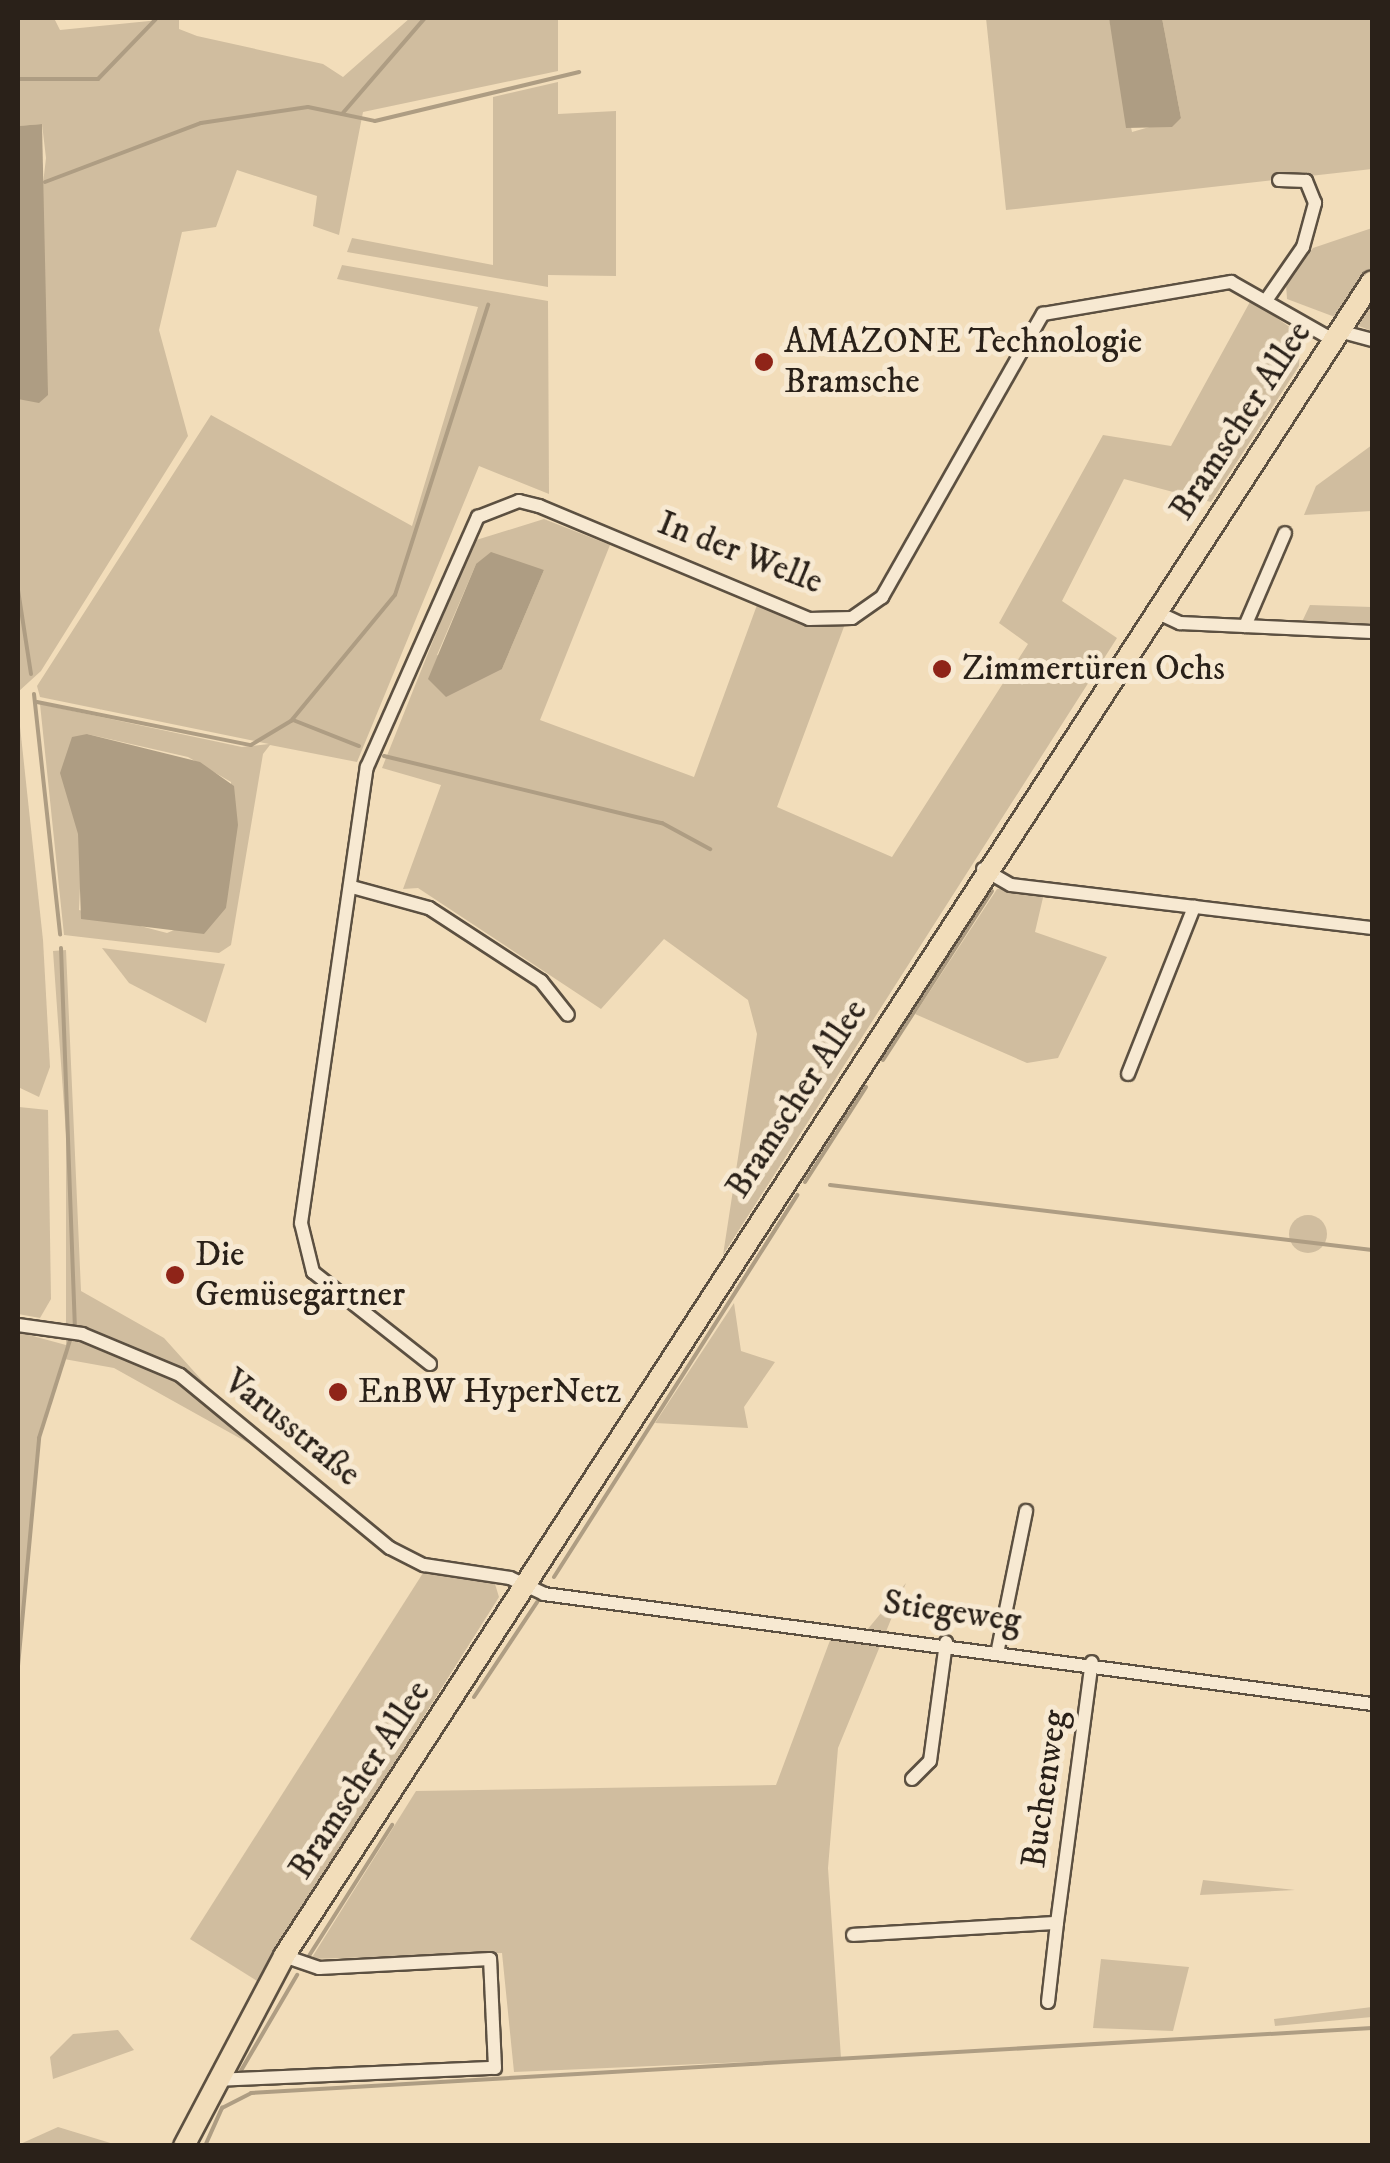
<!DOCTYPE html>
<meta charset="utf-8">
<style>
body{margin:0}
#map{position:relative;width:1390px;height:2163px;overflow:hidden;background:#f2ddba;font-family:"IM FELL DW Pica",serif}
div>[style]{position:absolute}
[style*='--x']{left:calc(var(--x)*1px);top:calc(var(--y)*1px);width:calc(var(--w)*1px);rotate:calc(var(--a)*1deg)}
.green>*{inset:0;background:#d0bd9f}
.round{border-radius:50%}
.water>*{inset:0;background:#ae9d83}
.stream>*{height:4px;margin:-2px;padding:0 2px;transform-origin:2px;border-radius:2px;background:#ae9d83}
.roads{filter:drop-shadow(2px 0 #5c5041) drop-shadow(-2px 0 #5c5041) drop-shadow(0 2px #5c5041) drop-shadow(0 -2px #5c5041)}
.minor>*{height:12px;margin:-6px;padding:0 6px;transform-origin:6px;border-radius:6px;background:#f7e9d2}
.primary>*{height:20px;margin:-10px;padding:0 10px;transform-origin:10px;border-radius:10px;background:#f2ddba}
.dots>*{width:28px;height:28px;translate:-50% -50%;box-sizing:border-box;border:5px solid #f7e9d2;border-radius:50%}
span{translate:-50% -50%;white-space:nowrap;text-align:center;line-height:1.15;-webkit-text-stroke:10px #f7e9d2;paint-order:stroke}
.poi-label{font-size:35px;color:#2a2119}
.left{translate:0 -50%;text-align:left}
.street-label{font-size:35px;color:#2a2119}
.frame{position:absolute;inset:0;border:20px solid #2a2119;pointer-events:none}
</style>
<div id="map">
<div class="green">
<div style="clip-path:polygon(18px 18px,54px 18px,60px 30px,179px 18px,179px 29px,197px 36px,323px 64px,343px 77px,410px 18px,558px 18px,558px 71px,363px 112px,339px 235px,313px 226px,317px 196px,237px 170px,216px 227px,182px 232px,159px 330px,188px 436px,41px 671px,18px 692px,18px 399px,46px 158px,42px 124px,18px 126px)"></div>
<div style="clip-path:polygon(986px 18px,1109px 18px,1132px 132px,1181px 118px,1162px 18px,1372px 18px,1372px 169px,1006px 210px)"></div>
<div style="clip-path:polygon(558px 82px,558px 114px,616px 111px,616px 276px,548px 275px,548px 287px,347px 252px,352px 238px,493px 265px,493px 97px)"></div>
<div style="clip-path:polygon(1372px 228px,1372px 331px,1287px 299px,1286px 284px,1313px 248px)"></div>
<div style="clip-path:polygon(evenodd,342px 265px,548px 301px,549px 494px,479px 466px,357px 762px,270px 745px,263px 754px,231px 945px,219px 953px,64px 935px,40px 704px,242px 747px,269px 744px,40px 697px,37px 686px,211px 415px,412px 526px,478px 307px,337px 279px,342px 265px,87px 734px,188px 757px,231px 782px,226px 908px,167px 933px,79px 910px,87px 734px)"></div>
<div style="clip-path:polygon(evenodd,1251px 300px,1301px 335px,1299px 366px,1211px 502px,1124px 479px,1062px 601px,1117px 638px,723px 1255px,757px 1034px,748px 1000px,664px 939px,601px 1009px,418px 888px,403px 889px,441px 785px,382px 768px,473px 541px,544px 519px,610px 545px,540px 720px,694px 777px,757px 605px,811px 625px,845px 624px,777px 807px,892px 857px,1028px 644px,999px 623px,1103px 435px,1171px 446px,1251px 300px,476px 564px,544px 570px,502px 669px,437px 655px,476px 564px)"></div>
<div style="clip-path:polygon(1372px 445px,1372px 511px,1304px 515px,1316px 486px)"></div>
<div style="clip-path:polygon(1310px 605px,1372px 607px,1372px 632px,1299px 628px)"></div>
<div style="clip-path:polygon(18px 708px,43px 940px,50px 1067px,39px 1097px,18px 1087px)"></div>
<div style="clip-path:polygon(997px 889px,1045px 889px,1035px 932px,1107px 957px,1058px 1058px,1027px 1063px,915px 1014px)"></div>
<div style="clip-path:polygon(102px 948px,225px 964px,206px 1023px,129px 983px)"></div>
<div style="clip-path:polygon(66px 950px,81px 1291px,164px 1338px,268px 1454px,114px 1368px,64px 1359px,39px 1438px,18px 1666px,18px 1332px,66px 1345px,66px 1134px,53px 951px)"></div>
<div style="clip-path:polygon(19px 1107px,48px 1110px,51px 1299px,40px 1318px,18px 1314px)"></div>
<div class="round" style="left:1289px;top:1215px;width:38px;height:38px"></div>
<div style="clip-path:polygon(734px 1303px,741px 1351px,775px 1362px,744px 1407px,748px 1428px,655px 1423px)"></div>
<div style="clip-path:polygon(423px 1573px,495px 1584px,499px 1597px,257px 1981px,190px 1939px)"></div>
<div style="clip-path:polygon(906px 1583px,838px 1748px,828px 1868px,841px 2058px,514px 2072px,502px 1953px,311px 1959px,416px 1791px,776px 1785px,835px 1627px,867px 1630px)"></div>
<div style="clip-path:polygon(1203px 1880px,1295px 1890px,1200px 1895px)"></div>
<div style="clip-path:polygon(1101px 1959px,1189px 1967px,1173px 2031px,1093px 2028px)"></div>
<div style="clip-path:polygon(1372px 2007px,1372px 2017px,1275px 2026px,1274px 2019px)"></div>
<div style="clip-path:polygon(118px 2030px,134px 2050px,53px 2079px,50px 2057px,73px 2034px)"></div>
<div style="clip-path:polygon(58px 2127px,117px 2145px,18px 2145px)"></div>
</div>
<div class="water">
<div style="clip-path:polygon(1109px 18px,1162px 18px,1181px 118px,1172px 127px,1126px 128px)"></div>
<div style="clip-path:polygon(42px 124px,48px 395px,39px 403px,18px 399px,18px 126px)"></div>
<div style="clip-path:polygon(491px 552px,544px 570px,502px 669px,446px 697px,428px 679px,476px 564px)"></div>
<div style="clip-path:polygon(87px 734px,200px 762px,234px 786px,238px 825px,226px 908px,204px 934px,81px 919px,78px 834px,60px 773px,72px 737px)"></div>
</div>
<div class="stream">
<div style="--x:18;--y:79;--w:80;--a:0"></div>
<div style="--x:98;--y:79;--w:85;--a:-46"></div>
<div style="--x:342;--y:114;--w:127;--a:-49.2"></div>
<div style="--x:45;--y:182;--w:167;--a:-20.7"></div>
<div style="--x:201;--y:123;--w:108;--a:-8.5"></div>
<div style="--x:308;--y:107;--w:68;--a:11.8"></div>
<div style="--x:375;--y:121;--w:210;--a:-13.5"></div>
<div style="--x:18;--y:590;--w:85;--a:81.2"></div>
<div style="--x:34;--y:694;--w:242;--a:83.8"></div>
<div style="--x:37;--y:702;--w:218;--a:11.4"></div>
<div style="--x:251;--y:745;--w:47;--a:-31"></div>
<div style="--x:291;--y:721;--w:163;--a:-50.5"></div>
<div style="--x:395;--y:595;--w:305;--a:-72.2"></div>
<div style="--x:293;--y:720;--w:71;--a:21.5"></div>
<div style="--x:384;--y:756;--w:286;--a:13.6"></div>
<div style="--x:662;--y:823;--w:55;--a:28.4"></div>
<div style="--x:61;--y:948;--w:380;--a:87.9"></div>
<div style="--x:883;--y:1060;--w:201;--a:-57.2"></div>
<div style="--x:805;--y:1182;--w:113;--a:-57.3"></div>
<div style="--x:830;--y:1185;--w:546;--a:6.84"></div>
<div style="--x:554;--y:1577;--w:453;--a:-57.5"></div>
<div style="--x:18;--y:1666;--w:229;--a:-84.7"></div>
<div style="--x:39;--y:1438;--w:106;--a:-72.4"></div>
<div style="--x:474;--y:1697;--w:114;--a:-56.4"></div>
<div style="--x:307;--y:1959;--w:159;--a:-57.6"></div>
<div style="--x:239;--y:2074;--w:115;--a:-59.6"></div>
<div style="--x:205;--y:2146;--w:42;--a:-65.9"></div>
<div style="--x:222;--y:2108;--w:33;--a:-27"></div>
<div style="--x:251;--y:2093;--w:1123;--a:-3.32"></div>
</div>
<div class="roads">
<div class="minor">
<div style="--x:1267;--y:299;--w:63;--a:-55.3"></div>
<div style="--x:1303;--y:247;--w:46;--a:-74.7"></div>
<div style="--x:1315;--y:203;--w:24;--a:-112"></div>
<div style="--x:1306;--y:181;--w:27;--a:-178"></div>
<div style="--x:1339;--y:331;--w:34;--a:15"></div>
<div style="--x:1154;--y:611;--w:29;--a:25"></div>
<div style="--x:1180;--y:623;--w:192;--a:2.7"></div>
<div style="--x:1245;--y:626;--w:101;--a:-66.7"></div>
<div style="--x:983;--y:869;--w:32;--a:30"></div>
<div style="--x:1011;--y:885;--w:364;--a:6.8"></div>
<div style="--x:352;--y:887;--w:80;--a:15.3"></div>
<div style="--x:429;--y:908;--w:134;--a:33.1"></div>
<div style="--x:541;--y:981;--w:43;--a:51.5"></div>
<div style="--x:1128;--y:1074;--w:180;--a:-68.4"></div>
<div style="--x:18;--y:1325;--w:65;--a:8"></div>
<div style="--x:82;--y:1334;--w:106;--a:22.7"></div>
<div style="--x:180;--y:1375;--w:272;--a:39.5"></div>
<div style="--x:390;--y:1548;--w:38;--a:27"></div>
<div style="--x:424;--y:1565;--w:87;--a:8.6"></div>
<div style="--x:510;--y:1578;--w:38;--a:25"></div>
<div style="--x:544;--y:1594;--w:835;--a:7.57"></div>
<div style="--x:430;--y:1364;--w:149;--a:-141.8"></div>
<div style="--x:313;--y:1272;--w:50;--a:-103.8"></div>
<div style="--x:301;--y:1223;--w:461;--a:-81.8"></div>
<div style="--x:367;--y:767;--w:274;--a:-66.1"></div>
<div style="--x:478;--y:517;--w:44;--a:-21.3"></div>
<div style="--x:519;--y:501;--w:21;--a:14"></div>
<div style="--x:539;--y:506;--w:293;--a:22.7"></div>
<div style="--x:809;--y:619;--w:43;--a:-1.3"></div>
<div style="--x:852;--y:618;--w:37;--a:-35"></div>
<div style="--x:882;--y:597;--w:326;--a:-60.4"></div>
<div style="--x:1043;--y:314;--w:191;--a:-9.7"></div>
<div style="--x:1231;--y:282;--w:117;--a:29.6"></div>
<div style="--x:998;--y:1649;--w:141;--a:-78.5"></div>
<div style="--x:912;--y:1779;--w:25;--a:-45"></div>
<div style="--x:930;--y:1761;--w:120;--a:-82.3"></div>
<div style="--x:853;--y:1935;--w:204;--a:-3.4"></div>
<div style="--x:1057;--y:1923;--w:263;--a:-82.4"></div>
<div style="--x:1048;--y:2002;--w:80;--a:-83.5"></div>
<div style="--x:215;--y:2080;--w:280;--a:-2.5"></div>
<div style="--x:495;--y:2068;--w:109;--a:-92.6"></div>
<div style="--x:490;--y:1959;--w:171;--a:177"></div>
<div style="--x:319;--y:1968;--w:37;--a:-161"></div>
</div>
<div class="primary">
<div style="--x:184;--y:2146;--w:215;--a:-62.2"></div>
<div style="--x:284;--y:1956;--w:1997;--a:-56.99"></div>
</div>
</div>
<div class="dots">
<div style="left:764px;top:362px;background:#8f2418"></div>
<div style="left:942px;top:669px;background:#8f2418"></div>
<div style="left:175px;top:1275px;background:#8f2418"></div>
<div style="left:338px;top:1392px;background:#8f2418"></div>
</div>
<div class="poi-label">
<span class="left" style="left:784px;top:362px">AMAZONE Technologie<br>Bramsche</span>
<span class="left" style="left:962px;top:669px">Zimmertüren Ochs</span>
<span class="left" style="left:195px;top:1275px">Die<br>Gemüsegärtner</span>
<span class="left" style="left:358px;top:1392px">EnBW HyperNetz</span>
</div>
<div class="street-label">
<span style="left:1241px;top:421px;rotate:-57deg">Bramscher Allee</span>
<span style="left:740px;top:553px;rotate:21deg">In der Welle</span>
<span style="left:797px;top:1099px;rotate:-57deg">Bramscher Allee</span>
<span style="left:292px;top:1428px;rotate:39deg">Varusstraße</span>
<span style="left:952px;top:1612px;rotate:8deg">Stiegeweg</span>
<span style="left:360px;top:1780px;rotate:-57deg">Bramscher Allee</span>
<span style="left:1045px;top:1789px;rotate:-82deg">Buchenweg</span>
</div>
<div class="frame"></div>
</div>
